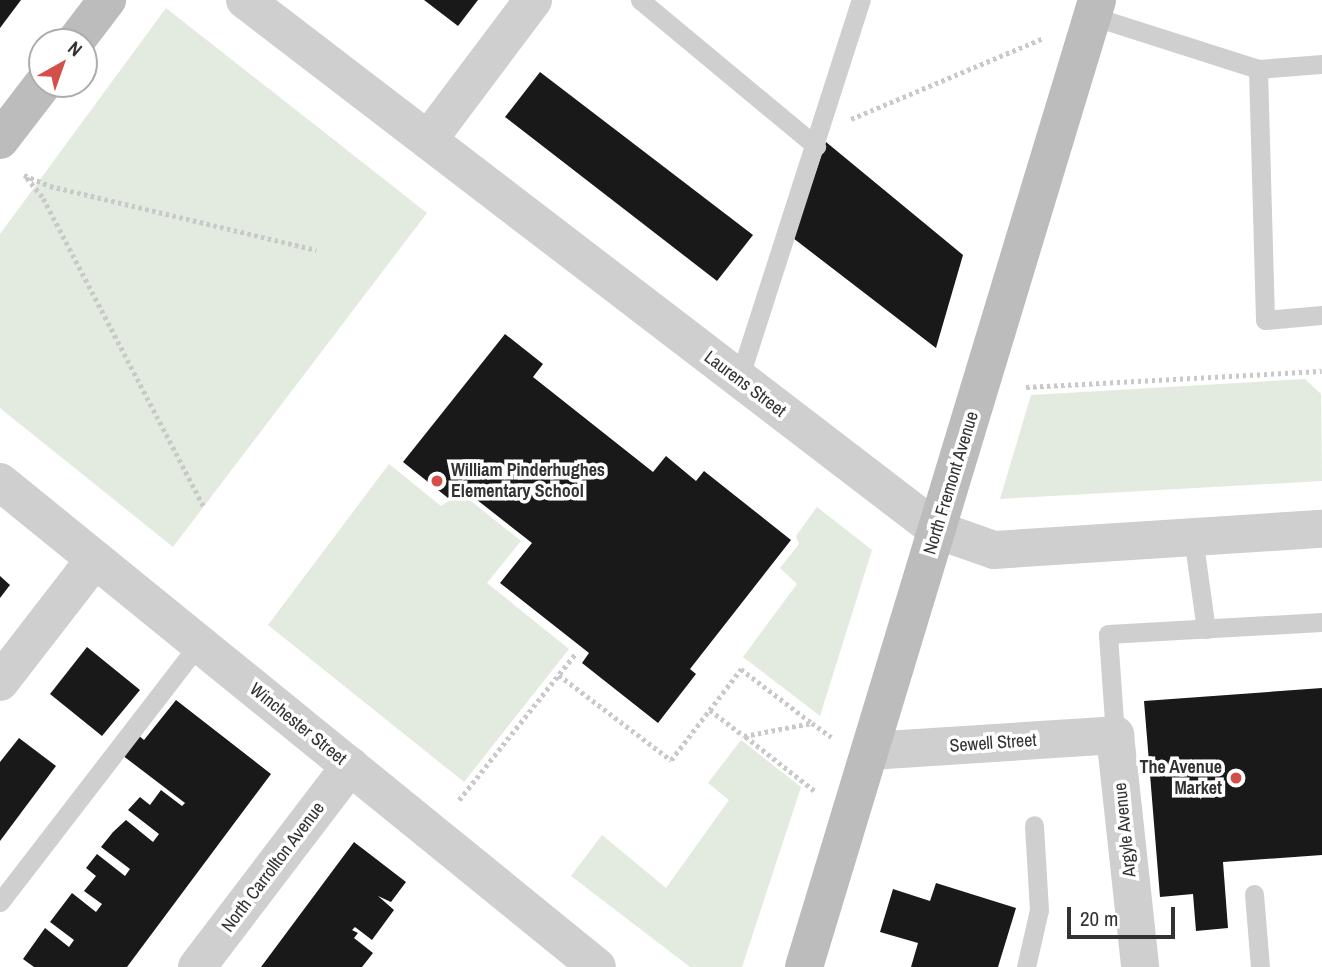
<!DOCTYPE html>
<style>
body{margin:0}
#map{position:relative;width:1322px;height:967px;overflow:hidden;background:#fff;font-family:"Archivo Narrow",sans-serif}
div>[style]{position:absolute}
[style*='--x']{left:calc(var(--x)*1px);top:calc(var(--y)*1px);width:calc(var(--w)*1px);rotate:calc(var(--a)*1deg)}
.green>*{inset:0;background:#e3eadf}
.building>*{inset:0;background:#191919}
.path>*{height:4.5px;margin-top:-2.25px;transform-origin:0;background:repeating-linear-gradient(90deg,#c9c9c9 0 3.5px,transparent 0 7px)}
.service>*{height:19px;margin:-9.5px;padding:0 9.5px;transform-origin:9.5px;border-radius:9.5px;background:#cfcfcf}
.minor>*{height:38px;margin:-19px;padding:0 19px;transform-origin:19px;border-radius:19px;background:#cfcfcf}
.tertiary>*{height:38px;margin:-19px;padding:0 19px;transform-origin:19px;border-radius:19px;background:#cfcfcf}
.secondary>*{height:38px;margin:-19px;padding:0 19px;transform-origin:19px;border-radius:19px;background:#bcbcbc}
.dots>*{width:19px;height:19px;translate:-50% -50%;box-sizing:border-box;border:4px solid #fff;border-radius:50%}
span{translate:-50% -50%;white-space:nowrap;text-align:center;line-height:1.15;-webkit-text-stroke:7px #fff;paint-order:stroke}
.street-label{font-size:18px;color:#323232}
.poi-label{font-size:18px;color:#323232;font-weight:700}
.left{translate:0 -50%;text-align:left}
.right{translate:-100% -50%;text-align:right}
.north{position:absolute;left:28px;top:28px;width:70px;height:70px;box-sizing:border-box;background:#fff;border:2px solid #adadad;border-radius:50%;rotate:40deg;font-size:19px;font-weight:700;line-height:28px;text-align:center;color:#323232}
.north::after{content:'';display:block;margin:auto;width:24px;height:32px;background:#d3504a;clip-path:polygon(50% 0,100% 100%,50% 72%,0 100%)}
.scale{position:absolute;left:1067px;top:907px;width:108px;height:32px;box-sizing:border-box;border:4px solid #323232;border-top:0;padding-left:9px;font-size:21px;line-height:24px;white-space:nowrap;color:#323232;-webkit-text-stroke:5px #fff;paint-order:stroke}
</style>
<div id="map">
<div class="green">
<div style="clip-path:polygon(166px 8px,427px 213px,173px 547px,0 408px,0 234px)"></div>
<div style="clip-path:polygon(1305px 379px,1321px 394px,1322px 481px,1000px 499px,1031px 395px)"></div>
<div style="clip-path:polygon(389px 464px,441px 506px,461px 493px,521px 541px,487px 583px,569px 649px,464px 782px,268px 625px)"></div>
<div style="clip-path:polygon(817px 507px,872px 550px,820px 716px,743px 657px,797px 584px,780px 568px,799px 544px,796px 536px)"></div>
<div style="clip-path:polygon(741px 740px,801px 787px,742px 967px,690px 967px,571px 876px,602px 835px,666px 888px,729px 800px,708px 783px)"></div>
</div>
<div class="building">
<div style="clip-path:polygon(0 0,21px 0,0 28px)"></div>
<div style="clip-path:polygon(424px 0,478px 0,458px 26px)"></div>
<div style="clip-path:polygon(540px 72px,753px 235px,717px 281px,505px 117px)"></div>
<div style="clip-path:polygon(826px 142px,963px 255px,936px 348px,793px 238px)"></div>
<div style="clip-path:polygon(505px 334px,543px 364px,533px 377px,653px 472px,666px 456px,696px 481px,704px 471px,791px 540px,690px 669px,696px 674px,658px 723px,582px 663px,589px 653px,500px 583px,532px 543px,458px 485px,448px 498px,403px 462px)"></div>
<div style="clip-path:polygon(0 576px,10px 585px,0 598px)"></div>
<div style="clip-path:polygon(87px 647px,140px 690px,102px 736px,50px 694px)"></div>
<div style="clip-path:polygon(1322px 688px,1322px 855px,1223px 862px,1228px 928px,1196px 931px,1193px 894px,1160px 897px,1144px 701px)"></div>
<div style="clip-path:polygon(176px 700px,271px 774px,127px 967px,34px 967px,23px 959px,45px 928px,69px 947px,74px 940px,50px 922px,72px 893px,96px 912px,102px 904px,84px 891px,96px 876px,86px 868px,97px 854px,125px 876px,130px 869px,101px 847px,113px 832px,126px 820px,153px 842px,159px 834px,128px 810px,140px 797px,150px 805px,161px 790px,182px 806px,185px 803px,122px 755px,138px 735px,144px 740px)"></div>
<div style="clip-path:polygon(19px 738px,56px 766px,0 841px,0 762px)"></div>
<div style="clip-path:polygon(354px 842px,406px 882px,391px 902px,378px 896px,394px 910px,372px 940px,355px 927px,352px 930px,358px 933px,354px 938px,373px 953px,362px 967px,261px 967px)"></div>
<div style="clip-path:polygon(936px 883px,1016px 908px,998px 967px,911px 967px,918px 943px,880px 932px,893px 889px,930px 901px)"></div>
</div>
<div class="path">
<div style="--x:851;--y:119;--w:209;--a:-22.8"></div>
<div style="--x:1026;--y:387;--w:296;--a:-3.1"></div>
<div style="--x:203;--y:506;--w:348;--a:-117.5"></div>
<div style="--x:42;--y:197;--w:28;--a:-129"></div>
<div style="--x:24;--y:175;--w:28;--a:23"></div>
<div style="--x:50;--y:186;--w:274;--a:13.5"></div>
<div style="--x:559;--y:675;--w:141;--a:37.2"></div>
<div style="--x:671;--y:760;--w:115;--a:-52.4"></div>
<div style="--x:741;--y:669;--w:89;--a:37.3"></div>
<div style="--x:710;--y:710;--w:43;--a:37.4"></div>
<div style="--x:814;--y:791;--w:89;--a:-141.8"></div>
<div style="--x:744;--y:736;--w:69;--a:-10.8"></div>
<div style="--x:812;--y:723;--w:24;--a:36"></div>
<div style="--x:459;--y:800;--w:186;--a:-51.5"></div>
</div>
<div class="service">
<div style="--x:640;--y:0;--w:229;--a:39.7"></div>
<div style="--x:1092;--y:16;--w:174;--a:17.7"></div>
<div style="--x:1258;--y:69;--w:64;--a:-4.5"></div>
<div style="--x:1258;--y:69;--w:251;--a:88.4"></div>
<div style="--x:1265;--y:320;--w:57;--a:-5"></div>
<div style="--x:739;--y:379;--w:398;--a:-72.2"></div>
<div style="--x:1193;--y:537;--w:93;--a:82"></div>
<div style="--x:1115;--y:735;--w:101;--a:-94"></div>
<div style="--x:1108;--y:634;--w:214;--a:-3.2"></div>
<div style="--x:1254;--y:894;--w:73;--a:85.3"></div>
<div style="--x:0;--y:902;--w:326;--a:-52.4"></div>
<div style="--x:1026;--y:967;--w:58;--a:-77.2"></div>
<div style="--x:1039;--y:910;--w:85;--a:-93.4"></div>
</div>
<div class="minor">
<div style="--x:428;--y:140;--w:175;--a:-53.1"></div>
<div style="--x:0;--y:482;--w:769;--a:39.09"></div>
<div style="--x:0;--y:682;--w:155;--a:-52.3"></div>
<div style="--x:870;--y:751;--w:246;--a:-3.7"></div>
<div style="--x:1115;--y:735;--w:233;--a:83.8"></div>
<div style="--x:197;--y:967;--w:253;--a:-52.7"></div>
</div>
<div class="tertiary">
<div style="--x:245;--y:0;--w:872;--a:37.45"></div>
<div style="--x:937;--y:530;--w:60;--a:19.3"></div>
<div style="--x:994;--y:550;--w:329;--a:-3.7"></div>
</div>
<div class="secondary">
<div style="--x:75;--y:42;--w:53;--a:-52.7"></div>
<div style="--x:0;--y:140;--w:71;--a:-52.5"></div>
<div style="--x:804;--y:967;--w:1010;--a:-73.14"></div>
</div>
<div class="dots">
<div style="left:437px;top:481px;background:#d3504a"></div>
<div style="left:1236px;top:778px;background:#d3504a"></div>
</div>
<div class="street-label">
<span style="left:745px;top:384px;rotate:37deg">Laurens Street</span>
<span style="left:951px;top:483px;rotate:-73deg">North Fremont Avenue</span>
<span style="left:298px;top:724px;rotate:39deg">Winchester Street</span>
<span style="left:993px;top:743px;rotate:-4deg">Sewell Street</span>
<span style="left:1125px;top:830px;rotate:-96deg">Argyle Avenue</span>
<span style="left:273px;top:867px;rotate:-53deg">North Carrollton Avenue</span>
</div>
<div class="poi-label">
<span class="left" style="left:451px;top:481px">William Pinderhughes<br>Elementary School</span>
<span class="right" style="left:1222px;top:778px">The Avenue<br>Market</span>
</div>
<div class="north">N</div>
<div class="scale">20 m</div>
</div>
